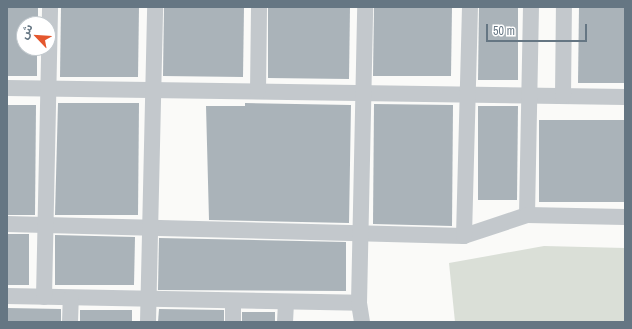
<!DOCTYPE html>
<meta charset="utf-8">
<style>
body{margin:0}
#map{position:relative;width:632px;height:329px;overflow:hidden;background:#fafaf8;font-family:"Archivo Narrow","Noto Sans Arabic",sans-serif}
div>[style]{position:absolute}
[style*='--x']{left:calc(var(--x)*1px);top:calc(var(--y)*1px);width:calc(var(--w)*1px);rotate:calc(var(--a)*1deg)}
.green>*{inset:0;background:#dadfd7}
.building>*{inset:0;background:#aab3b9}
.street>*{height:16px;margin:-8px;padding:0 8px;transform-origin:8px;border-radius:8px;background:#c3c8cc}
span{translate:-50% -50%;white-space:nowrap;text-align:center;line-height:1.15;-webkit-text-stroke:4px #fff;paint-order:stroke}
.frame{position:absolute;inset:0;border:8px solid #657683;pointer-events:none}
.north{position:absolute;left:16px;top:16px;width:40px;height:40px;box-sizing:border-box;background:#fff;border:1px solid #c1c8cd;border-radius:50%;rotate:295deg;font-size:11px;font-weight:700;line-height:16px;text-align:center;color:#657683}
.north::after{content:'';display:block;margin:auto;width:14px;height:18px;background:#e4572e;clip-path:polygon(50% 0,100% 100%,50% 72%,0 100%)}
.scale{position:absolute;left:486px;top:24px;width:101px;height:18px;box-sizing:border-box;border:2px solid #657683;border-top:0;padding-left:5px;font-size:12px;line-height:14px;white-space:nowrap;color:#657683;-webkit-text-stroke:3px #fff;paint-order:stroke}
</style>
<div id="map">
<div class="green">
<div style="clip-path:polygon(544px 246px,625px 248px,625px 322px,455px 322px,449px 263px)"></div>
</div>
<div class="building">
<div style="clip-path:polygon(7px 7px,38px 7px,38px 24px,24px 24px,24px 48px,37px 48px,37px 76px,7px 76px)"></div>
<div style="clip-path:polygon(61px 7px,139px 7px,138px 77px,60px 77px)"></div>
<div style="clip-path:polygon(164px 7px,244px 7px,243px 77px,163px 76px)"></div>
<div style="clip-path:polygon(268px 7px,350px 7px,349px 79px,268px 78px)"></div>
<div style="clip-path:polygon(374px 7px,452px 7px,451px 76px,373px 76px)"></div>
<div style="clip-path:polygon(479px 7px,518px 7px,518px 80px,478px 80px)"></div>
<div style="clip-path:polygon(579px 7px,625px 7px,625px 83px,578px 83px)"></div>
<div style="clip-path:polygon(58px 103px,139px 103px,138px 215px,55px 215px)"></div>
<div style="clip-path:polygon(245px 103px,351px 105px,349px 223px,209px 220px,206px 106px,245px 106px)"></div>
<div style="clip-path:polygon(374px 104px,453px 105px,452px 226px,373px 224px)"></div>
<div style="clip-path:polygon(7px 105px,36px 105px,35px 215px,7px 215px)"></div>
<div style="clip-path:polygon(478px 106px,518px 106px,517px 200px,478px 200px)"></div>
<div style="clip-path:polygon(539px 120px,625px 120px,625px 202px,539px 202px)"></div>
<div style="clip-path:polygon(7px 234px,29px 234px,29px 285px,7px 285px)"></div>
<div style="clip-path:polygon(55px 235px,135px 237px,134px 285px,55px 285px)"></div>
<div style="clip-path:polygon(159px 238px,346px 242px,346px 291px,158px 290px)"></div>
<div style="clip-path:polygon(7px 308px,61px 309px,61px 322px,7px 322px)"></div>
<div style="clip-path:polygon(159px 309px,224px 310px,224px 322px,158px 322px)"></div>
<div style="clip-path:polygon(80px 310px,132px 310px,132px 322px,80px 322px)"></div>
<div style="clip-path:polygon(242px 312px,275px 312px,275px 322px,242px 322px)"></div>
</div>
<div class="street">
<div style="--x:7;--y:88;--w:618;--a:0.83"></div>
<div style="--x:258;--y:91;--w:84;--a:-89.3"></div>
<div style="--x:563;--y:96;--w:89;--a:-89.4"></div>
<div style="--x:527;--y:215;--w:208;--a:-88.9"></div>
<div style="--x:7;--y:224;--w:457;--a:1.5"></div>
<div style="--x:464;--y:236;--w:66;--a:-18.4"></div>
<div style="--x:527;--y:215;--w:98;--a:1.2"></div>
<div style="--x:464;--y:236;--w:229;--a:-88.5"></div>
<div style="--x:7;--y:296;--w:352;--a:1.1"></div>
<div style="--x:44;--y:297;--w:290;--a:-88.8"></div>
<div style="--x:70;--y:322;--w:24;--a:-88"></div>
<div style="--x:148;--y:322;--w:315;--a:-88.7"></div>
<div style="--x:233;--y:322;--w:21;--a:-90"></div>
<div style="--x:285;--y:322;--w:20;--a:-87"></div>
<div style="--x:362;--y:322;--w:19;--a:-99"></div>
<div style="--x:359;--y:303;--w:296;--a:-88.8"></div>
</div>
<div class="frame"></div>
<div class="north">ش</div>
<div class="scale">50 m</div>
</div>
